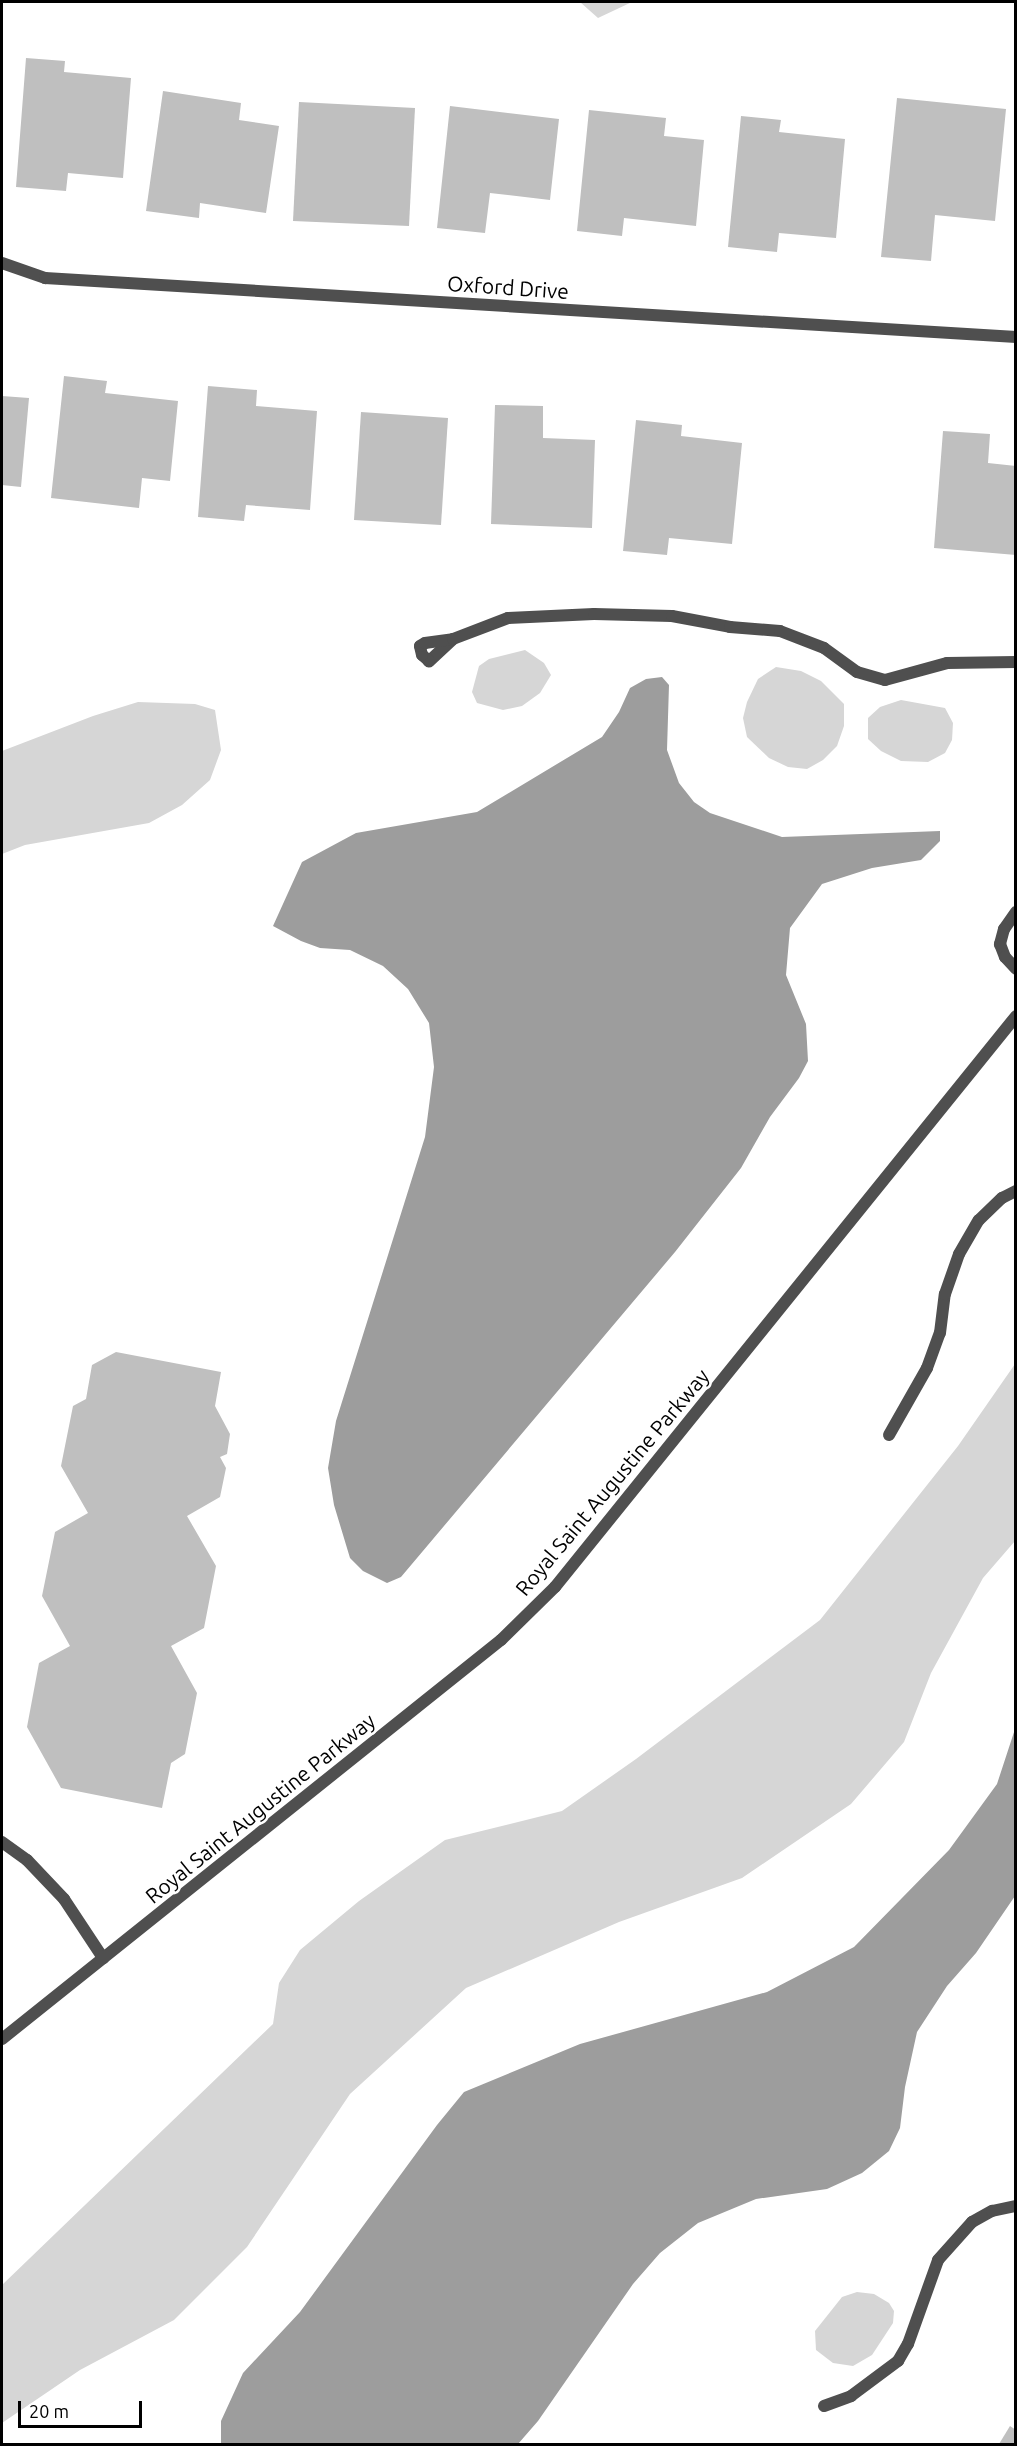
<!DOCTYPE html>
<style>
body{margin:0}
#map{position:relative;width:1017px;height:2446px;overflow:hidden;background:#fff;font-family:Ubuntu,sans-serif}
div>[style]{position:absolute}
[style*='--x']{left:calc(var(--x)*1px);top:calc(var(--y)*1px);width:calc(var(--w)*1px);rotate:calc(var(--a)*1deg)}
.green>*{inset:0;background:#d6d6d6}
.water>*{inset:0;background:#9d9d9d}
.building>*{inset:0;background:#bfbfbf}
.service>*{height:12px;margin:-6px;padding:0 6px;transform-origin:6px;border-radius:6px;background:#4f4f4f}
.minor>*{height:12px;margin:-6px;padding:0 6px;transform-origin:6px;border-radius:6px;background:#4f4f4f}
span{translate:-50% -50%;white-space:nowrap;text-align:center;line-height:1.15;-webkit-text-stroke:5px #fff;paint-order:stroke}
.street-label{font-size:21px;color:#000}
.frame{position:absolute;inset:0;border:3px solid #000;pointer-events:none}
.scale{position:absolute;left:18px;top:2401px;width:124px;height:27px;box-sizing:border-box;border:3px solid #000;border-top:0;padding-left:8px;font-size:18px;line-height:21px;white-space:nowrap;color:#000;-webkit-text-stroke:4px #fff;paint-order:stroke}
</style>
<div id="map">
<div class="green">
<div style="clip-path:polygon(580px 2px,632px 2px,598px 18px)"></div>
<div style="clip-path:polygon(525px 650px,544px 663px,551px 675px,540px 693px,522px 706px,503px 710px,477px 703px,472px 692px,479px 666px,489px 659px)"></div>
<div style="clip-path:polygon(776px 667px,801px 671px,821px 681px,844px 704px,844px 726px,837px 746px,823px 760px,807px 769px,788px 767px,769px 758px,747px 737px,743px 718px,747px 702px,758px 679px)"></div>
<div style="clip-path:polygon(901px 700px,945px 708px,953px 723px,952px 740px,945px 753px,928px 762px,901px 761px,881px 751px,868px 739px,868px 718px,880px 707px)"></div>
<div style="clip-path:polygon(138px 702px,195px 704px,215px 710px,221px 750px,210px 780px,182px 805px,149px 823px,25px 845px,2px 854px,2px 751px,93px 716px)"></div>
<div style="clip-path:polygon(1015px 1364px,1015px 1541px,983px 1578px,931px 1673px,904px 1742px,851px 1804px,742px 1878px,619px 1922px,466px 1988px,350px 2094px,247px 2247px,174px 2320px,80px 2370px,2px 2423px,2px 2285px,273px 2024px,279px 1983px,300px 1950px,359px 1901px,445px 1840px,562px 1811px,636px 1759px,820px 1620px,958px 1446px)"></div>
<div style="clip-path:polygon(857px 2292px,874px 2294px,889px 2303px,894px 2311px,893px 2323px,872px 2355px,853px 2366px,833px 2363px,816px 2350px,815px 2331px,842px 2297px)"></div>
</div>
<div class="water">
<div style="clip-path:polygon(662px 677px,669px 685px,667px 750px,679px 783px,694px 802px,710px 813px,782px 837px,940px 831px,940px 841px,921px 860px,872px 868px,822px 884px,790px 928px,786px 975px,806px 1024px,808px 1061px,799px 1078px,770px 1117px,741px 1168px,675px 1252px,401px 1577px,387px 1583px,363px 1571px,350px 1558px,334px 1505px,328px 1468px,336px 1421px,425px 1137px,434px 1067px,429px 1023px,408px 989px,383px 966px,350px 950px,320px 948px,301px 941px,273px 926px,302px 862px,356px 833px,477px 812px,602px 737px,619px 712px,630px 688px,646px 679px)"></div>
<div style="clip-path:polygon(1015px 1729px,1015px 1896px,976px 1953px,947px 1986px,917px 2032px,905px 2087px,900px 2128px,889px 2151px,862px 2173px,827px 2189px,756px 2199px,698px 2223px,660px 2253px,633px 2284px,538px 2421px,518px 2444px,221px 2444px,221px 2421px,243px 2373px,300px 2312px,437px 2125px,464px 2092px,580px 2044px,767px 1992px,854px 1947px,949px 1850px,997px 1784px)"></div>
</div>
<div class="building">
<div style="clip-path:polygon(26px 58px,65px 61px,64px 72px,131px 78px,123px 178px,68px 173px,66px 191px,16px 187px)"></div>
<div style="clip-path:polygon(163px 91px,241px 103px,239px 120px,279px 126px,266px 213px,200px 203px,199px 218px,146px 211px)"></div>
<div style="clip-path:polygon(897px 98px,1006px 109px,995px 221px,935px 215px,931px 261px,881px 257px)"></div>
<div style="clip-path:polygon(299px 102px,415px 108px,409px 226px,293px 221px)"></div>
<div style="clip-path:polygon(450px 106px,559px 119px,550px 200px,490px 193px,485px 233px,437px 228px)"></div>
<div style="clip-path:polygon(589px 110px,666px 118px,664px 136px,704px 140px,696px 226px,624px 218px,622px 236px,577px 231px)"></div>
<div style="clip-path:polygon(741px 116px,781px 120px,779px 132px,845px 139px,836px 238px,779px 233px,777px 252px,728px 247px)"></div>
<div style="clip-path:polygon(64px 376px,107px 381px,105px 393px,178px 401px,170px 481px,142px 478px,139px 508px,51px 498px)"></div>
<div style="clip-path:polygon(208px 386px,257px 390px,256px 406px,317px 411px,310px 510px,246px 505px,244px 521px,198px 517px)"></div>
<div style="clip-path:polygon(2px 396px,29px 398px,21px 487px,2px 485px)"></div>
<div style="clip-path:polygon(495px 405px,543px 406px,543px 438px,595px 440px,592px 528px,491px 524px)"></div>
<div style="clip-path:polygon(361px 412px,448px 418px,441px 525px,354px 520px)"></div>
<div style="clip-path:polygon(636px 420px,682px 425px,681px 436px,742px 443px,732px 544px,669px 538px,667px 555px,623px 551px)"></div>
<div style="clip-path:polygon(943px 431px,990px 434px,988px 463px,1016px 466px,1016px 555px,934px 548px)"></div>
<div style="clip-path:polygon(116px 1352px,221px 1372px,215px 1406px,230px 1434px,227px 1454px,220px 1457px,226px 1468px,220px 1497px,187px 1516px,216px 1566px,204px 1628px,171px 1646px,197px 1693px,185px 1754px,171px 1763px,162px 1808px,61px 1788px,27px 1727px,39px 1663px,70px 1646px,42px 1596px,55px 1532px,88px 1513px,61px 1466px,73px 1406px,86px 1399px,92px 1365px)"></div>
<div style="clip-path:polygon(1010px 2426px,1016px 2430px,1016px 2444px,999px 2444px)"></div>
</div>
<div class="service">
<div style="--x:453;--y:639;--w:33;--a:137"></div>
<div style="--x:429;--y:661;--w:9;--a:-139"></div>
<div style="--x:422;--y:655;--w:9;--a:-103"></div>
<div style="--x:420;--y:646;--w:6;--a:-31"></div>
<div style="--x:425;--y:643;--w:28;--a:-8"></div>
<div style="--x:453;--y:639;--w:59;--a:-20.9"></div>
<div style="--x:508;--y:618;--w:86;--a:-2.7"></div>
<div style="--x:594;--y:614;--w:78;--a:1.5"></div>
<div style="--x:672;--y:616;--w:59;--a:10.7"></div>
<div style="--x:730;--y:627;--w:50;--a:4.6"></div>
<div style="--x:780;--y:631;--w:47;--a:21.1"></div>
<div style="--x:824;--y:648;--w:41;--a:36"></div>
<div style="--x:857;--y:672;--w:29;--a:16"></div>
<div style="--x:885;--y:680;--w:64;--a:-15.3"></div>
<div style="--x:947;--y:663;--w:69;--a:-0.8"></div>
<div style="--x:1016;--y:912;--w:21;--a:125"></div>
<div style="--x:1004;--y:929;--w:16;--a:105"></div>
<div style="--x:1000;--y:944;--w:14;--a:69"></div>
<div style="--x:1005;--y:957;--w:16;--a:47"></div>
<div style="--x:889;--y:1435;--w:77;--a:-60.4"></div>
<div style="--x:927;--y:1368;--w:37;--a:-70"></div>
<div style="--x:940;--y:1333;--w:39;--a:-83"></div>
<div style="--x:945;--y:1294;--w:42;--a:-70.7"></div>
<div style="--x:959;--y:1254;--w:39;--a:-60"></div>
<div style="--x:979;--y:1220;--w:32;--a:-44"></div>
<div style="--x:1002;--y:1198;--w:16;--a:-27"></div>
<div style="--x:824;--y:2406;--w:29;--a:-20"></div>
<div style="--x:851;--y:2396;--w:59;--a:-36.7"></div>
<div style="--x:898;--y:2361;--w:20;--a:-60"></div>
<div style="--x:908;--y:2344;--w:89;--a:-70.3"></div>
<div style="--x:938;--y:2260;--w:51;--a:-48.2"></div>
<div style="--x:972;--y:2222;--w:23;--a:-29"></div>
<div style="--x:992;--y:2211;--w:25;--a:-12"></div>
</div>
<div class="minor">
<div style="--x:2;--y:263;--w:46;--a:19.2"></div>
<div style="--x:45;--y:278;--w:973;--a:3.48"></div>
<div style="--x:2;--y:1842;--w:31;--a:36"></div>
<div style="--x:27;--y:1860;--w:54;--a:46.5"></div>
<div style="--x:64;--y:1899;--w:71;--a:56.5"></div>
<div style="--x:2;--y:2039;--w:639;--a:-38.65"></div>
<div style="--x:501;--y:1640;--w:76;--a:-44.5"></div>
<div style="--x:555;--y:1587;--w:734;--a:-51.08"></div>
</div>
<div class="street-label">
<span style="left:508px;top:287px;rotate:4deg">Oxford Drive</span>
<span style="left:612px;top:1482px;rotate:-50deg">Royal Saint Augustine Parkway</span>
<span style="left:260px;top:1808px;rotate:-39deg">Royal Saint Augustine Parkway</span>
</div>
<div class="frame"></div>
<div class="scale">20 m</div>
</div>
